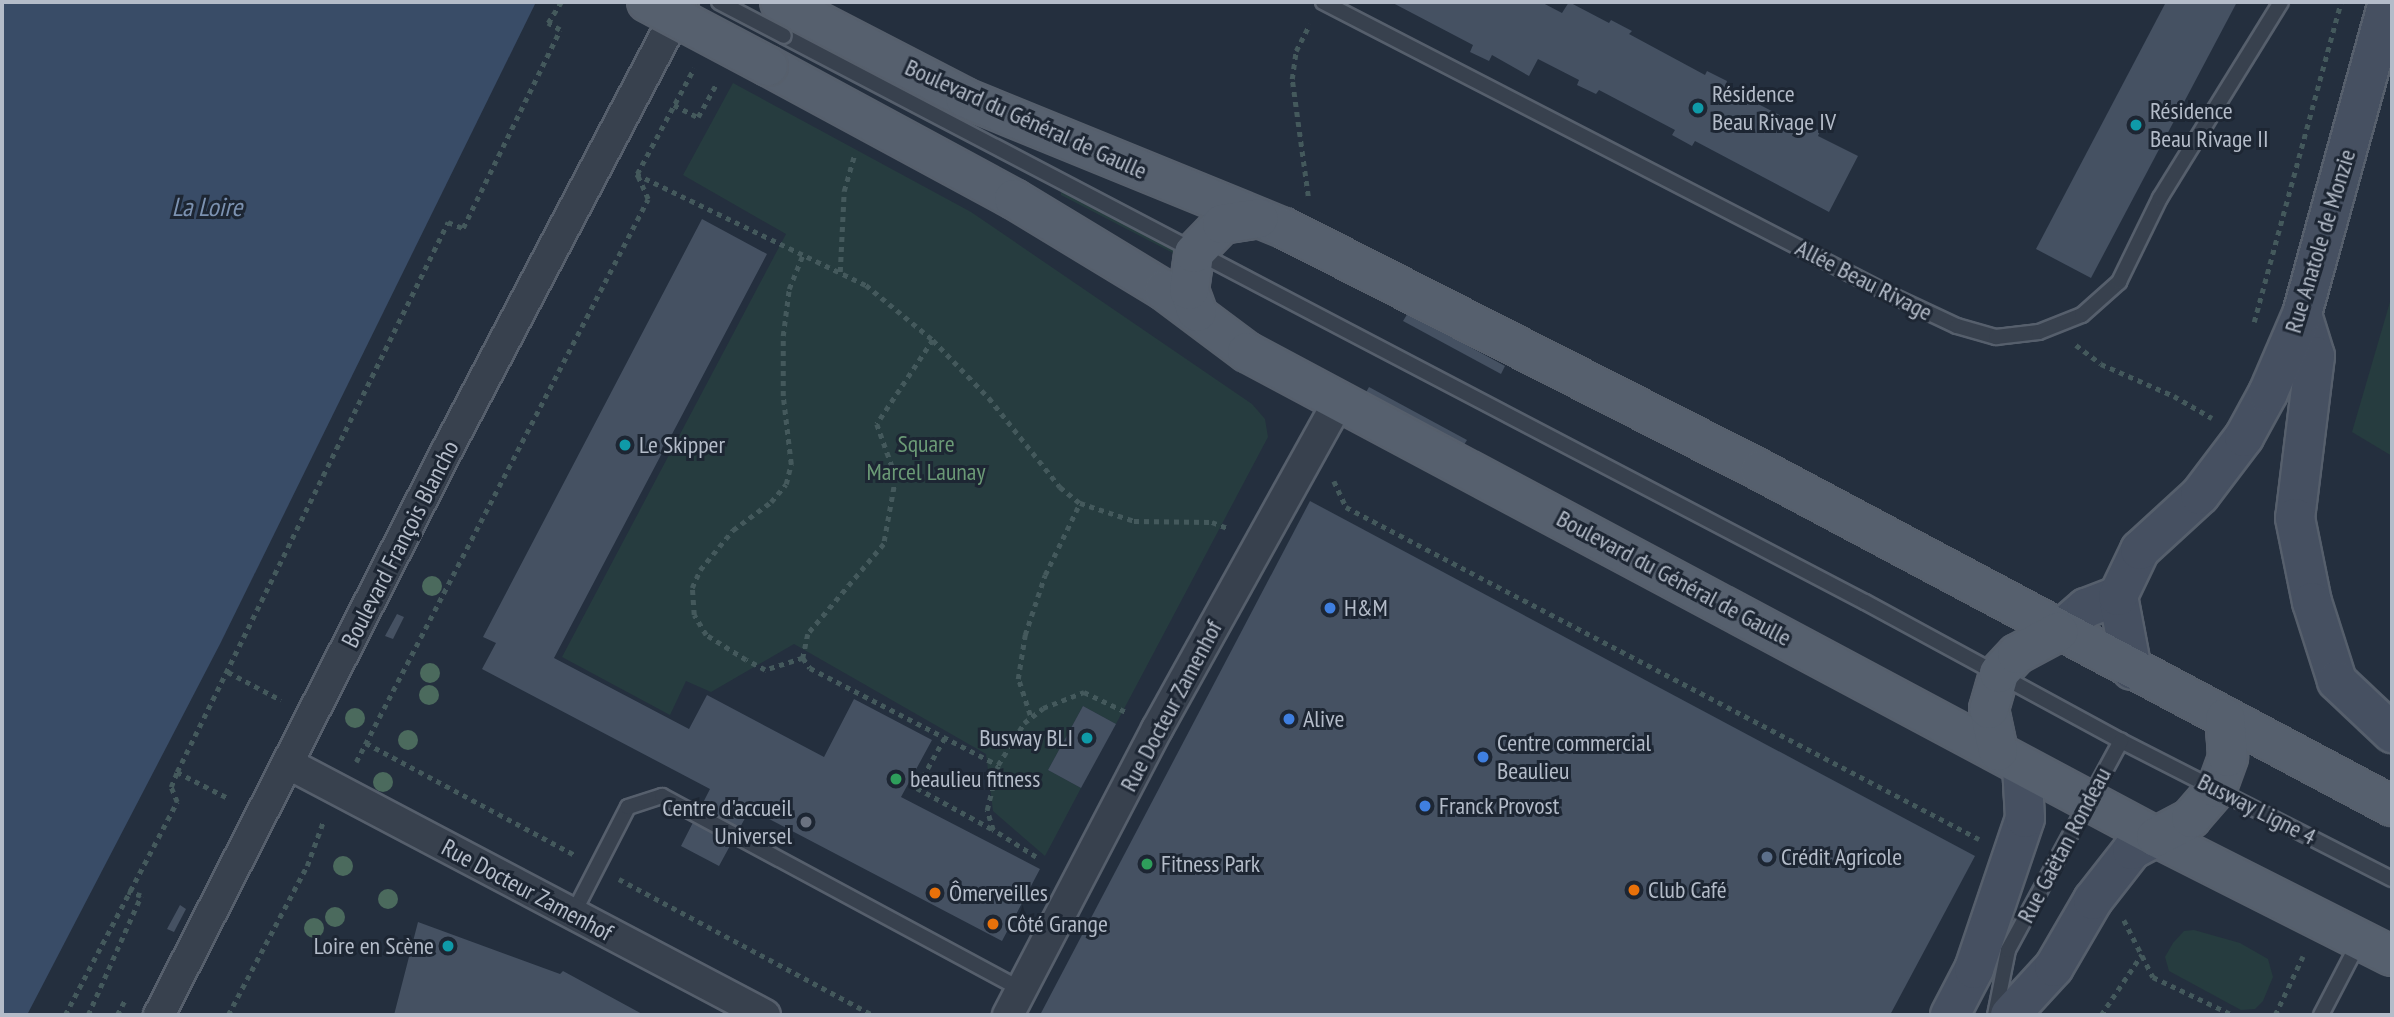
<!DOCTYPE html>
<meta charset="utf-8">
<style>
body{margin:0}
#map{position:relative;width:2394px;height:1017px;overflow:hidden;background:#242f3e;font-family:"PT Sans Narrow",sans-serif}
div>[style]{position:absolute}
[style*='--x']{left:calc(var(--x)*1px);top:calc(var(--y)*1px);width:calc(var(--w)*1px);rotate:calc(var(--a)*1deg)}
.green>*{inset:0;background:#263c3f}
.water>*{inset:0;background:#394c67}
.building>*{inset:0;background:#455162}
.path>*{height:4.5px;margin-top:-2.25px;transform-origin:0;background:repeating-linear-gradient(90deg,#44595c 0 5px,transparent 0 10px)}
.roads{filter:drop-shadow(2px 0 #565f6c) drop-shadow(-2px 0 #565f6c) drop-shadow(0 2px #565f6c) drop-shadow(0 -2px #565f6c)}
.lane>*{height:14px;margin:-7px;padding:0 7px;transform-origin:7px;border-radius:7px;background:#38414e}
.street>*{height:30px;margin:-15px;padding:0 15px;transform-origin:15px;border-radius:15px;background:#38414e}
.secondary>*{height:38px;margin:-19px;padding:0 19px;transform-origin:19px;border-radius:19px;background:#465061}
.primary>*{height:38px;margin:-19px;padding:0 19px;transform-origin:19px;border-radius:19px;background:#56606e}
.bridges{filter:drop-shadow(2px 0 #565f6c) drop-shadow(-2px 0 #565f6c) drop-shadow(0 2px #565f6c) drop-shadow(0 -2px #565f6c)}
.lane-bridge>*{height:14px;margin:-7px;padding:0 7px;transform-origin:7px;border-radius:7px;background:#38414e}
.primary-bridge>*{height:38px;margin:-19px;padding:0 19px;transform-origin:19px;border-radius:19px;background:#56606e}
.trees>*{width:20px;height:20px;margin:-10px;border-radius:50%;background:#4b6a5d}
.dots>*{width:19px;height:19px;translate:-50% -50%;box-sizing:border-box;border:4px solid #1d2633;border-radius:50%}
span{translate:-50% -50%;white-space:nowrap;text-align:center;line-height:1.15;-webkit-text-stroke:6px #1d2633;paint-order:stroke}
.poi-label{font-size:24px;color:#b4bcc9}
.left{translate:0 -50%;text-align:left}
.right{translate:-100% -50%;text-align:right}
.street-label{font-size:24px;color:#b4bcc9}
.park-label{font-size:24px;color:#6b9a76}
.water-label{font-size:26px;color:#7c92b1;font-style:italic}
.frame{position:absolute;inset:0;border:4px solid #b4bcc9;pointer-events:none}
</style>
<div id="map">
<div class="green">
<div style="clip-path:polygon(733px 83px,971px 212px,1252px 404px,1265px 419px,1268px 437px,1116px 724px,1083px 706px,1048px 770px,1081px 788px,1045px 856px,993px 811px,986px 754px,794px 644px,711px 692px,686px 681px,670px 715px,562px 657px,786px 234px,683px 175px)"></div>
<div style="clip-path:polygon(1061px 183px,1181px 240px,1177px 255px,1061px 195px)"></div>
<div style="clip-path:polygon(2392px 295px,2392px 456px,2352px 432px)"></div>
<div style="clip-path:polygon(2194px 930px,2240px 943px,2268px 959px,2273px 977px,2263px 1001px,2255px 1009px,2241px 1010px,2169px 971px,2165px 957px,2173px 943px,2184px 931px)"></div>
</div>
<div class="water">
<div style="clip-path:polygon(2px 2px,536px 2px,220px 644px,27px 1015px,2px 1015px)"></div>
</div>
<div class="building">
<div style="clip-path:polygon(1391px 2px,1541px 2px,1562px 13px,1569px 2px,1609px 23px,1611px 20px,1632px 31px,1629px 34px,1705px 75px,1707px 71px,1727px 81px,1725px 87px,1799px 125px,1801px 121px,1820px 131px,1818px 136px,1858px 156px,1829px 212px,1695px 141px,1692px 146px,1672px 135px,1675px 130px,1599px 90px,1596px 94px,1577px 85px,1579px 80px,1538px 59px,1529px 76px,1492px 55px,1489px 61px,1470px 52px,1473px 45px)"></div>
<div style="clip-path:polygon(2166px 2px,2237px 2px,2091px 278px,2036px 249px)"></div>
<div style="clip-path:polygon(702px 219px,767px 254px,554px 658px,689px 729px,707px 695px,824px 757px,854px 699px,932px 740px,901px 797px,1040px 869px,1002px 941px,750px 809px,719px 866px,681px 846px,710px 789px,482px 669px,496px 643px,483px 637px)"></div>
<div style="clip-path:polygon(1408px 313px,1505px 366px,1501px 374px,1403px 321px)"></div>
<div style="clip-path:polygon(1369px 387px,1467px 440px,1462px 448px,1364px 396px)"></div>
<div style="clip-path:polygon(1310px 501px,1975px 856px,1890px 1015px,1040px 1015px)"></div>
<div style="clip-path:polygon(397px 614px,404px 617px,393px 639px,385px 636px)"></div>
<div style="clip-path:polygon(1083px 706px,1116px 724px,1081px 788px,1048px 770px)"></div>
<div style="clip-path:polygon(180px 905px,186px 909px,174px 932px,167px 929px)"></div>
<div style="clip-path:polygon(418px 922px,560px 974px,563px 971px,644px 1015px,394px 1015px)"></div>
</div>
<div class="path">
<div style="--x:674;--y:105;--w:27;--a:27"></div>
<div style="--x:698;--y:117;--w:39;--a:-61"></div>
<div style="--x:636;--y:174;--w:255;--a:25.8"></div>
<div style="--x:866;--y:285;--w:87;--a:39.4"></div>
<div style="--x:933;--y:340;--w:81;--a:46"></div>
<div style="--x:989;--y:398;--w:114;--a:51.4"></div>
<div style="--x:1060;--y:487;--w:26;--a:39"></div>
<div style="--x:1080;--y:503;--w:57;--a:18.4"></div>
<div style="--x:1134;--y:521;--w:78;--a:0.7"></div>
<div style="--x:1212;--y:522;--w:19;--a:21"></div>
<div style="--x:1308;--y:196;--w:118;--a:-97.8"></div>
<div style="--x:1292;--y:79;--w:28;--a:-82"></div>
<div style="--x:1296;--y:51;--w:30;--a:-63"></div>
<div style="--x:840;--y:272;--w:81;--a:-87.2"></div>
<div style="--x:844;--y:191;--w:36;--a:-74"></div>
<div style="--x:2254;--y:322;--w:332;--a:-74.8"></div>
<div style="--x:933;--y:340;--w:101;--a:123.7"></div>
<div style="--x:877;--y:424;--w:56;--a:70.3"></div>
<div style="--x:896;--y:477;--w:68;--a:100.2"></div>
<div style="--x:884;--y:544;--w:118;--a:130.2"></div>
<div style="--x:808;--y:634;--w:25;--a:102"></div>
<div style="--x:803;--y:658;--w:12;--a:55"></div>
<div style="--x:810;--y:668;--w:212;--a:27.3"></div>
<div style="--x:2076;--y:345;--w:31;--a:37"></div>
<div style="--x:2101;--y:364;--w:80;--a:23.7"></div>
<div style="--x:2174;--y:396;--w:44;--a:30.1"></div>
<div style="--x:1334;--y:481;--w:29;--a:65"></div>
<div style="--x:1346;--y:507;--w:715;--a:27.68"></div>
<div style="--x:803;--y:658;--w:40;--a:162"></div>
<div style="--x:765;--y:670;--w:21;--a:-152"></div>
<div style="--x:746;--y:660;--w:47;--a:-148"></div>
<div style="--x:706;--y:635;--w:23;--a:-121"></div>
<div style="--x:694;--y:615;--w:27;--a:-94"></div>
<div style="--x:692;--y:588;--w:20;--a:-66"></div>
<div style="--x:700;--y:570;--w:52;--a:-50.5"></div>
<div style="--x:733;--y:530;--w:47;--a:-36.4"></div>
<div style="--x:771;--y:502;--w:23;--a:-50"></div>
<div style="--x:786;--y:484;--w:21;--a:-76"></div>
<div style="--x:791;--y:464;--w:68;--a:-96.7"></div>
<div style="--x:783;--y:396;--w:60;--a:-90"></div>
<div style="--x:783;--y:336;--w:47;--a:-82.7"></div>
<div style="--x:789;--y:289;--w:38;--a:-68"></div>
<div style="--x:228;--y:672;--w:60;--a:27.8"></div>
<div style="--x:1030;--y:715;--w:38;--a:-108"></div>
<div style="--x:1018;--y:679;--w:45;--a:-81"></div>
<div style="--x:1025;--y:635;--w:63;--a:-71.6"></div>
<div style="--x:1045;--y:575;--w:80;--a:-64.1"></div>
<div style="--x:945;--y:738;--w:57;--a:119.2"></div>
<div style="--x:917;--y:788;--w:85;--a:28.7"></div>
<div style="--x:366;--y:743;--w:237;--a:28.2"></div>
<div style="--x:356;--y:762;--w:634;--a:-62.59"></div>
<div style="--x:648;--y:199;--w:27;--a:-114"></div>
<div style="--x:637;--y:174;--w:120;--a:-61.7"></div>
<div style="--x:177;--y:772;--w:59;--a:27"></div>
<div style="--x:1036;--y:857;--w:51;--a:-147.9"></div>
<div style="--x:993;--y:830;--w:21;--a:-107"></div>
<div style="--x:987;--y:810;--w:46;--a:-76.3"></div>
<div style="--x:998;--y:765;--w:49;--a:-58.2"></div>
<div style="--x:1024;--y:723;--w:24;--a:-38"></div>
<div style="--x:1043;--y:708;--w:44;--a:-21.3"></div>
<div style="--x:1084;--y:692;--w:49;--a:25.5"></div>
<div style="--x:619;--y:879;--w:288;--a:28.2"></div>
<div style="--x:2124;--y:920;--w:64;--a:63"></div>
<div style="--x:2153;--y:977;--w:89;--a:25.4"></div>
<div style="--x:65;--y:1015;--w:241;--a:-62.3"></div>
<div style="--x:177;--y:802;--w:16;--a:-112"></div>
<div style="--x:171;--y:787;--w:16;--a:-68"></div>
<div style="--x:177;--y:772;--w:613;--a:-63.77"></div>
<div style="--x:448;--y:222;--w:16;--a:22"></div>
<div style="--x:463;--y:228;--w:220;--a:-63.9"></div>
<div style="--x:560;--y:30;--w:14;--a:-150"></div>
<div style="--x:548;--y:23;--w:25;--a:-58"></div>
<div style="--x:88;--y:1015;--w:130;--a:-66"></div>
<div style="--x:141;--y:896;--w:14;--a:-163"></div>
<div style="--x:117;--y:1015;--w:17;--a:-62"></div>
<div style="--x:228;--y:1015;--w:169;--a:-62.1"></div>
<div style="--x:307;--y:866;--w:47;--a:-70"></div>
<div style="--x:2101;--y:1015;--w:73;--a:-56.1"></div>
<div style="--x:2275;--y:1015;--w:65;--a:-64.6"></div>
</div>
<div class="roads">
<div class="lane">
<div style="--x:1323;--y:2;--w:639;--a:27.29"></div>
<div style="--x:1891;--y:295;--w:73;--a:25.2"></div>
<div style="--x:1957;--y:326;--w:41;--a:15.8"></div>
<div style="--x:1996;--y:337;--w:43;--a:-6.6"></div>
<div style="--x:2039;--y:332;--w:46;--a:-21.6"></div>
<div style="--x:2082;--y:315;--w:50;--a:-41.7"></div>
<div style="--x:2119;--y:282;--w:93;--a:-64"></div>
<div style="--x:2160;--y:198;--w:230;--a:-58.3"></div>
<div style="--x:784;--y:36;--w:1220;--a:27.64"></div>
<div style="--x:1865;--y:602;--w:291;--a:28.5"></div>
<div style="--x:2121;--y:741;--w:304;--a:27"></div>
<div style="--x:573;--y:914;--w:120;--a:-62.8"></div>
<div style="--x:628;--y:807;--w:36;--a:-18"></div>
<div style="--x:662;--y:796;--w:409;--a:28.3"></div>
<div style="--x:1995;--y:1015;--w:66;--a:-78.7"></div>
<div style="--x:2008;--y:950;--w:238;--a:-61.6"></div>
<div style="--x:2321;--y:1015;--w:82;--a:-62.5"></div>
</div>
<div class="street">
<div style="--x:289;--y:764;--w:538;--a:27.8"></div>
<div style="--x:159;--y:1015;--w:634;--a:-62.99"></div>
<div style="--x:447;--y:450;--w:506;--a:-62.22"></div>
<div style="--x:1008;--y:1015;--w:322;--a:-62.5"></div>
<div style="--x:1157;--y:729;--w:376;--a:-61"></div>
</div>
<div class="secondary">
<div style="--x:2302;--y:314;--w:44;--a:72.8"></div>
<div style="--x:2315;--y:356;--w:163;--a:97"></div>
<div style="--x:2295;--y:518;--w:86;--a:78.6"></div>
<div style="--x:2312;--y:602;--w:83;--a:72.4"></div>
<div style="--x:2337;--y:681;--w:76;--a:43.4"></div>
<div style="--x:2058;--y:632;--w:37;--a:-41"></div>
<div style="--x:2086;--y:608;--w:34;--a:-21"></div>
<div style="--x:2132;--y:670;--w:75;--a:-100.7"></div>
<div style="--x:2118;--y:596;--w:51;--a:-64.4"></div>
<div style="--x:2140;--y:550;--w:81;--a:-42.5"></div>
<div style="--x:2200;--y:495;--w:73;--a:-52.8"></div>
<div style="--x:2244;--y:437;--w:50;--a:-61.4"></div>
<div style="--x:2268;--y:393;--w:86;--a:-66.7"></div>
<div style="--x:2302;--y:314;--w:324;--a:-74.6"></div>
<div style="--x:1950;--y:1015;--w:52;--a:-62.4"></div>
<div style="--x:1974;--y:969;--w:159;--a:-71.3"></div>
<div style="--x:2025;--y:818;--w:52;--a:-93.3"></div>
<div style="--x:2010;--y:1015;--w:65;--a:-47.5"></div>
<div style="--x:2054;--y:967;--w:78;--a:-59.8"></div>
<div style="--x:2093;--y:900;--w:63;--a:-52"></div>
<div style="--x:2132;--y:850;--w:27;--a:-28"></div>
</div>
<div class="primary">
<div style="--x:780;--y:2;--w:208;--a:27.4"></div>
<div style="--x:965;--y:98;--w:344;--a:22.2"></div>
<div style="--x:1284;--y:228;--w:534;--a:26.95"></div>
<div style="--x:1760;--y:470;--w:716;--a:28"></div>
<div style="--x:768;--y:66;--w:280;--a:28.4"></div>
<div style="--x:1014;--y:199;--w:175;--a:31.2"></div>
<div style="--x:1164;--y:290;--w:104;--a:36.8"></div>
<div style="--x:1247;--y:352;--w:1030;--a:28.08"></div>
<div style="--x:2156;--y:837;--w:264;--a:26.8"></div>
<div style="--x:1197;--y:312;--w:23;--a:-110"></div>
<div style="--x:1189;--y:290;--w:37;--a:-82"></div>
<div style="--x:1194;--y:253;--w:40;--a:-46"></div>
<div style="--x:1222;--y:224;--w:37;--a:-9"></div>
<div style="--x:1998;--y:751;--w:43;--a:-102.1"></div>
<div style="--x:1989;--y:709;--w:37;--a:-74"></div>
<div style="--x:1999;--y:673;--w:26;--a:-47"></div>
<div style="--x:2017;--y:654;--w:47;--a:-28.2"></div>
<div style="--x:2156;--y:837;--w:40;--a:-28"></div>
<div style="--x:2191;--y:818;--w:40;--a:-49"></div>
<div style="--x:2217;--y:788;--w:33;--a:-70"></div>
<div style="--x:2228;--y:757;--w:39;--a:-94"></div>
</div>
</div>
<div class="bridges">
<div class="lane-bridge">
<div style="--x:719;--y:2;--w:73;--a:27.6"></div>
</div>
<div class="primary-bridge">
<div style="--x:647;--y:2;--w:137;--a:27.9"></div>
</div>
</div>
<div class="trees">
<div style="left:432px;top:586px"></div>
<div style="left:430px;top:673px"></div>
<div style="left:429px;top:695px"></div>
<div style="left:355px;top:718px"></div>
<div style="left:408px;top:740px"></div>
<div style="left:383px;top:782px"></div>
<div style="left:343px;top:866px"></div>
<div style="left:388px;top:899px"></div>
<div style="left:335px;top:917px"></div>
<div style="left:314px;top:928px"></div>
</div>
<div class="dots">
<div style="left:1698px;top:108px;background:#0f9aa8"></div>
<div style="left:2136px;top:125px;background:#0f9aa8"></div>
<div style="left:625px;top:445px;background:#0f9aa8"></div>
<div style="left:1330px;top:608px;background:#3f7fe0"></div>
<div style="left:1289px;top:719px;background:#3f7fe0"></div>
<div style="left:1087px;top:738px;background:#0f9aa8"></div>
<div style="left:1483px;top:757px;background:#3f7fe0"></div>
<div style="left:896px;top:779px;background:#2e9e5b"></div>
<div style="left:1425px;top:806px;background:#3f7fe0"></div>
<div style="left:806px;top:822px;background:#6b7280"></div>
<div style="left:1767px;top:857px;background:#5c6f8a"></div>
<div style="left:1147px;top:864px;background:#2e9e5b"></div>
<div style="left:1634px;top:890px;background:#e8710a"></div>
<div style="left:935px;top:893px;background:#e8710a"></div>
<div style="left:993px;top:924px;background:#e8710a"></div>
<div style="left:448px;top:946px;background:#0f9aa8"></div>
</div>
<div class="poi-label">
<span class="left" style="left:1712px;top:108px">Résidence<br>Beau Rivage IV</span>
<span class="left" style="left:2150px;top:125px">Résidence<br>Beau Rivage II</span>
<span class="left" style="left:639px;top:445px">Le Skipper</span>
<span class="left" style="left:1344px;top:608px">H&amp;M</span>
<span class="left" style="left:1303px;top:719px">Alive</span>
<span class="right" style="left:1073px;top:738px">Busway BLI</span>
<span class="left" style="left:1497px;top:757px">Centre commercial<br>Beaulieu</span>
<span class="left" style="left:910px;top:779px">beaulieu fitness</span>
<span class="left" style="left:1439px;top:806px">Franck Provost</span>
<span class="right" style="left:792px;top:822px">Centre d'accueil<br>Universel</span>
<span class="left" style="left:1781px;top:857px">Crédit Agricole</span>
<span class="left" style="left:1161px;top:864px">Fitness Park</span>
<span class="left" style="left:1648px;top:890px">Club Café</span>
<span class="left" style="left:949px;top:893px">Ômerveilles</span>
<span class="left" style="left:1007px;top:924px">Côté Grange</span>
<span class="right" style="left:434px;top:946px">Loire en Scène</span>
</div>
<div class="street-label">
<span style="left:1026px;top:119px;rotate:24deg">Boulevard du Général de Gaulle</span>
<span style="left:2320px;top:241px;rotate:-73deg">Rue Anatole de Monzie</span>
<span style="left:1864px;top:280px;rotate:27deg">Allée Beau Rivage</span>
<span style="left:400px;top:544px;rotate:-63deg">Boulevard François Blancho</span>
<span style="left:1674px;top:578px;rotate:28deg">Boulevard du Général de Gaulle</span>
<span style="left:1171px;top:706px;rotate:-62deg">Rue Docteur Zamenhof</span>
<span style="left:2257px;top:809px;rotate:27deg">Busway Ligne 4</span>
<span style="left:2064px;top:845px;rotate:-62deg">Rue Gaëtan Rondeau</span>
<span style="left:527px;top:890px;rotate:28deg">Rue Docteur Zamenhof</span>
</div>
<div class="park-label">
<span style="left:926px;top:458px">Square<br>Marcel Launay</span>
</div>
<div class="water-label">
<span style="left:207px;top:207px">La Loire</span>
</div>
<div class="frame"></div>
</div>
